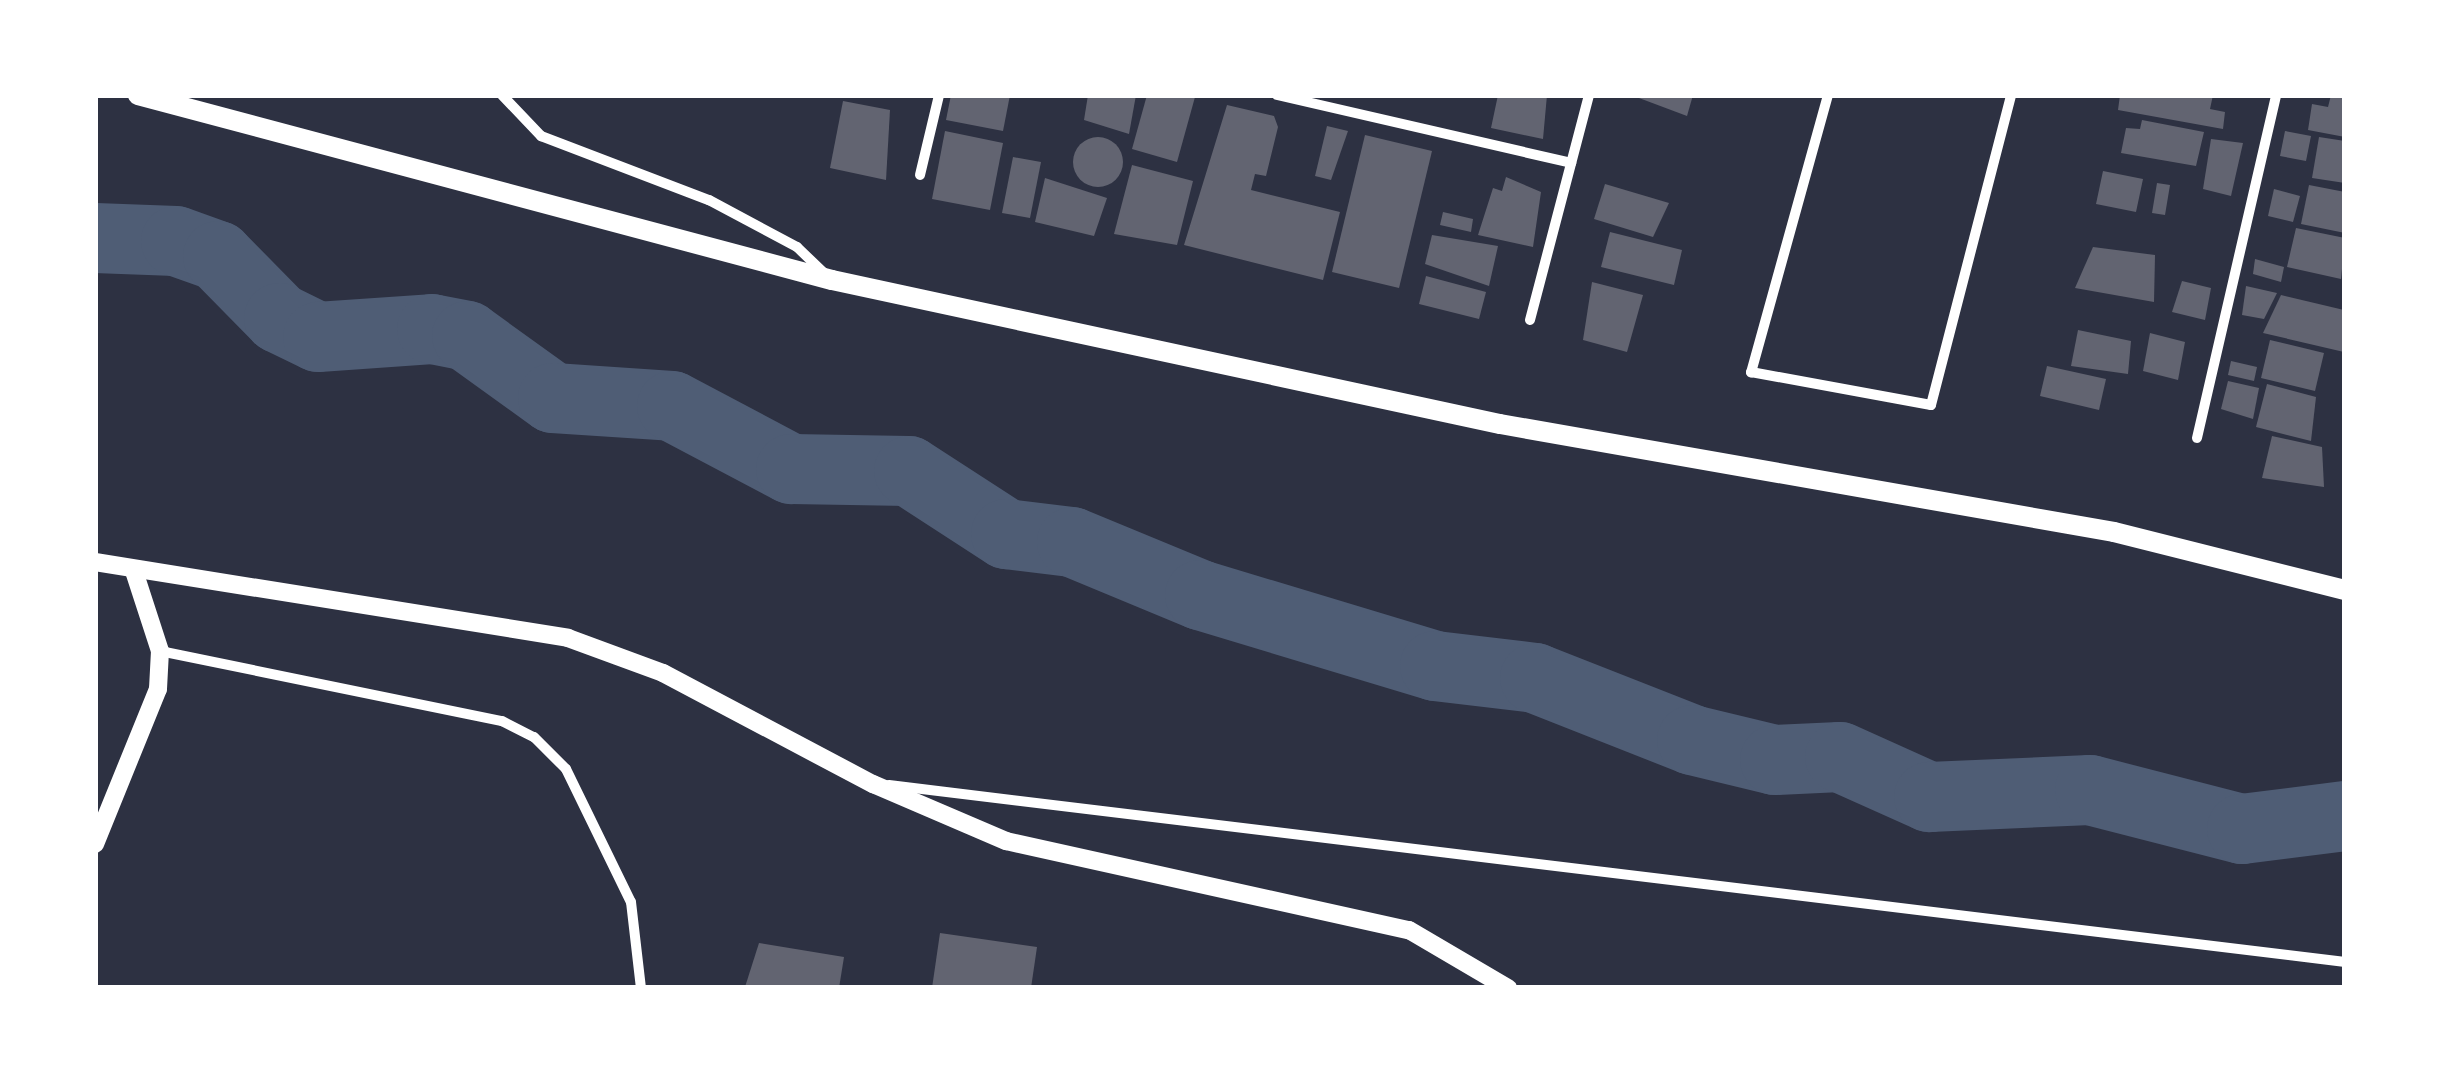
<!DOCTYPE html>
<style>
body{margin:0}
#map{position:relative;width:2440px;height:1083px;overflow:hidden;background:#2d3142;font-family:"Varela Round",sans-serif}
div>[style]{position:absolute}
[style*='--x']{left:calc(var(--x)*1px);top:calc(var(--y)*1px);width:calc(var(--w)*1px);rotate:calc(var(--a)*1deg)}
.river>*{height:70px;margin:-35px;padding:0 35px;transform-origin:35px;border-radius:35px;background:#4f5d75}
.building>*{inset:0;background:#626471}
.round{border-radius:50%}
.minor>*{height:10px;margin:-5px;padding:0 5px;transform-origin:5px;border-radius:5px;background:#fff}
.tertiary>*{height:18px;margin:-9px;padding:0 9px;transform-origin:9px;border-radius:9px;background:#fff}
.secondary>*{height:20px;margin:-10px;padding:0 10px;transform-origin:10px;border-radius:10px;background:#fff}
span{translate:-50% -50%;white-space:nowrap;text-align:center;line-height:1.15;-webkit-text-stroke:10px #fff;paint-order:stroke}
.frame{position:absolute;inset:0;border:98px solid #fff;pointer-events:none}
</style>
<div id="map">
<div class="river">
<div style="--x:95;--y:238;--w:81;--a:2.1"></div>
<div style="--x:176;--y:241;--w:45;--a:19.7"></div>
<div style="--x:218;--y:256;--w:87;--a:45.5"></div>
<div style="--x:279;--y:318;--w:43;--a:26"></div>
<div style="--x:318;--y:337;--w:114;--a:-4"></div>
<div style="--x:432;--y:329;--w:36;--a:11"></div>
<div style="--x:467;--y:336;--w:106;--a:35.8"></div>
<div style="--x:553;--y:398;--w:119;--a:3.8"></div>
<div style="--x:672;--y:406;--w:135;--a:27.9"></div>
<div style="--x:791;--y:469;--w:118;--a:1"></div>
<div style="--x:909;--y:471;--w:116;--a:33"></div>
<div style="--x:1006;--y:534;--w:66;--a:6.9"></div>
<div style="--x:1072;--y:542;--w:139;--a:22.5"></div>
<div style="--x:1200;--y:595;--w:245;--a:16.8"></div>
<div style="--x:1435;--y:666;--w:101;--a:6.8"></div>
<div style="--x:1535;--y:678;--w:169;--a:21.5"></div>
<div style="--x:1692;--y:740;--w:85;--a:13.5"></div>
<div style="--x:1775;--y:760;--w:65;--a:-2.6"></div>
<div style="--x:1840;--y:757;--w:98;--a:24.2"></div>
<div style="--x:1929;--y:797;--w:161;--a:-2.5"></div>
<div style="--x:2090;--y:790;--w:157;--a:14.4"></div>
<div style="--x:2242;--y:829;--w:104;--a:-7.2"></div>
</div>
<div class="building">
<div style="clip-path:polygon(951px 95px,1010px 95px,1003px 131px,946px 120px)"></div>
<div style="clip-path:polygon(1088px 95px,1136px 95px,1129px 134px,1084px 120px)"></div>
<div style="clip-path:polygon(1147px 95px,1195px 97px,1177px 162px,1132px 149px)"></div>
<div style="clip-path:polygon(1498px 95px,1547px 95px,1543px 139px,1491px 128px)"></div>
<div style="clip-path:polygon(1631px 95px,1693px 95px,1687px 116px)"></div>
<div style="clip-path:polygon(2120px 95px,2213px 95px,2210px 109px,2225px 112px,2223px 129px,2118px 110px)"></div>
<div style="clip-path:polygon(2331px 95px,2345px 95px,2345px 137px,2308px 130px,2312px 104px,2328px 107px)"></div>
<div style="clip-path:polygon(843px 101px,890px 110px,886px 180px,830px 168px)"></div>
<div style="clip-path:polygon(1227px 105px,1274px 116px,1278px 127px,1266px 176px,1255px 174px,1251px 190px,1340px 212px,1323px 280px,1184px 245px)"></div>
<div style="clip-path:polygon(2142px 120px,2204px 132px,2196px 166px,2121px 153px,2126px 128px,2140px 129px)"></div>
<div style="clip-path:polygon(1327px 126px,1348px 131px,1331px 180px,1315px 176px)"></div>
<div style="clip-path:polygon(945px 131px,1003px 143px,990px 210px,932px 199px)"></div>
<div style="clip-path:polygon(2285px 131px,2311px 136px,2306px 161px,2280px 156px)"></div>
<div style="clip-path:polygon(1365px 135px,1432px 151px,1399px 288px,1332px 272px)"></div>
<div class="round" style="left:1073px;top:137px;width:50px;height:50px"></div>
<div style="clip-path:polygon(2319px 137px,2345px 141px,2345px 183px,2312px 178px)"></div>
<div style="clip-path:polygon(2211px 139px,2243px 143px,2231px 196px,2203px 189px)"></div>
<div style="clip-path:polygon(1013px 157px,1041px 162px,1030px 218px,1002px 213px)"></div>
<div style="clip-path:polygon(1132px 165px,1193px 181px,1177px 245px,1114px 234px)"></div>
<div style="clip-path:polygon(2103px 171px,2143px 179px,2136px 212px,2096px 204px)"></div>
<div style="clip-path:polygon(1506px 177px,1541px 192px,1533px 247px,1478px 235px,1493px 188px,1502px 191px)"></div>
<div style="clip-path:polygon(1045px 178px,1107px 198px,1094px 236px,1035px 222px)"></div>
<div style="clip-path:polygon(2157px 183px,2170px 185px,2165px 215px,2152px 213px)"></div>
<div style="clip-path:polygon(1605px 184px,1669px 203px,1653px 237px,1594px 219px)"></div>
<div style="clip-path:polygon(2309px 185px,2345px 192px,2345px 233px,2301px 224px)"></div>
<div style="clip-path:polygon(2274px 189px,2300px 196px,2293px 222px,2268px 216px)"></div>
<div style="clip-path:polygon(1443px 212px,1473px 219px,1471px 232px,1440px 225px)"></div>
<div style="clip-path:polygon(2296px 228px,2345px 238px,2341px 279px,2287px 267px)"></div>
<div style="clip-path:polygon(1610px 232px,1682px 250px,1674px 285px,1601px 267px)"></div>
<div style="clip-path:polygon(1432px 235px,1498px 246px,1489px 286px,1425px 264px)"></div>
<div style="clip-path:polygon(2093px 247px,2155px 255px,2154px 302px,2075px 288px)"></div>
<div style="clip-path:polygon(2255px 259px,2284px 267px,2281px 282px,2253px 274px)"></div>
<div style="clip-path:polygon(1426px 276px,1486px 292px,1479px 319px,1419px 304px)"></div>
<div style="clip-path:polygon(2182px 281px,2211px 288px,2205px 320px,2172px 312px)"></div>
<div style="clip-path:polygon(1592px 282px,1643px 295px,1627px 352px,1583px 340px)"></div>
<div style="clip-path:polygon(2246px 286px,2277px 293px,2264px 319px,2242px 315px)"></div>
<div style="clip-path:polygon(2281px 295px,2344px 310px,2344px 352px,2263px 333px)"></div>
<div style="clip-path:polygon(2078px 330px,2131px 341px,2128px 374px,2071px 366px)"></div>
<div style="clip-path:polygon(2150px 333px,2185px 342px,2178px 380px,2143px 371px)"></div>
<div style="clip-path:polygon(2270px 340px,2324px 353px,2315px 391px,2261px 378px)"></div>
<div style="clip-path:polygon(2231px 361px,2257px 367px,2254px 381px,2228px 375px)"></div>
<div style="clip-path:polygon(2047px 366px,2106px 379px,2099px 410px,2040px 396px)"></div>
<div style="clip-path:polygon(2228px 381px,2259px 388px,2253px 419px,2221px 409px)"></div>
<div style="clip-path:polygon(2267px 384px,2316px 397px,2311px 441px,2256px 427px)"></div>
<div style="clip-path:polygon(2272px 436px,2322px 447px,2324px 487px,2262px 478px)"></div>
<div style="clip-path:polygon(940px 933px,1037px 947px,1031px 988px,932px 988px)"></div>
<div style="clip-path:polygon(759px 943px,844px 957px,839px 988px,745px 987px)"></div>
</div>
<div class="minor">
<div style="--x:502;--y:95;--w:57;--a:46.4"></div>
<div style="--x:541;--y:136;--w:180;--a:20.9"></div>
<div style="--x:709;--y:200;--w:100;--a:28.1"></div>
<div style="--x:797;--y:247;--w:37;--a:44"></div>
<div style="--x:1277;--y:95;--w:302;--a:13"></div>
<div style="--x:1828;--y:95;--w:288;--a:105.5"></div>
<div style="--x:1751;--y:372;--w:183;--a:10.4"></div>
<div style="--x:1931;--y:405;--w:320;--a:-75.5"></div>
<div style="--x:920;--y:175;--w:82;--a:-76.6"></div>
<div style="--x:1530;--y:320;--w:233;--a:-75.3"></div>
<div style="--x:2197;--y:438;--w:352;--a:-77"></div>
<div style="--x:160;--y:651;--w:349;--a:11.6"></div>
<div style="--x:502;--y:721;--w:36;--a:27"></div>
<div style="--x:534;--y:737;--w:45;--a:45"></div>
<div style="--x:566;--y:769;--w:148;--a:64"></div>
<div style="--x:631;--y:902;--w:87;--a:83.4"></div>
<div style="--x:889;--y:785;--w:1467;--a:6.93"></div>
</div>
<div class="tertiary">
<div style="--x:95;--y:562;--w:479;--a:9.1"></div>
<div style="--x:568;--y:638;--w:101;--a:20.2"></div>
<div style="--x:663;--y:673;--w:238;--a:27.9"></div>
<div style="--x:873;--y:784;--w:145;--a:23.2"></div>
<div style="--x:1006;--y:841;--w:413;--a:12.5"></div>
<div style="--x:1409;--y:930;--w:115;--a:30.4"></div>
<div style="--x:95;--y:844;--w:167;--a:-67.9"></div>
<div style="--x:158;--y:689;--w:38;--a:-87"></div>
<div style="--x:160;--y:651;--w:84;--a:-108"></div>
</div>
<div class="secondary">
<div style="--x:138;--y:95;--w:718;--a:14.93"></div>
<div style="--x:832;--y:280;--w:683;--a:12.17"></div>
<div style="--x:1500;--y:424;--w:623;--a:9.98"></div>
<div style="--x:2114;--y:532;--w:238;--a:14.1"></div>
</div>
<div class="frame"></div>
</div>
